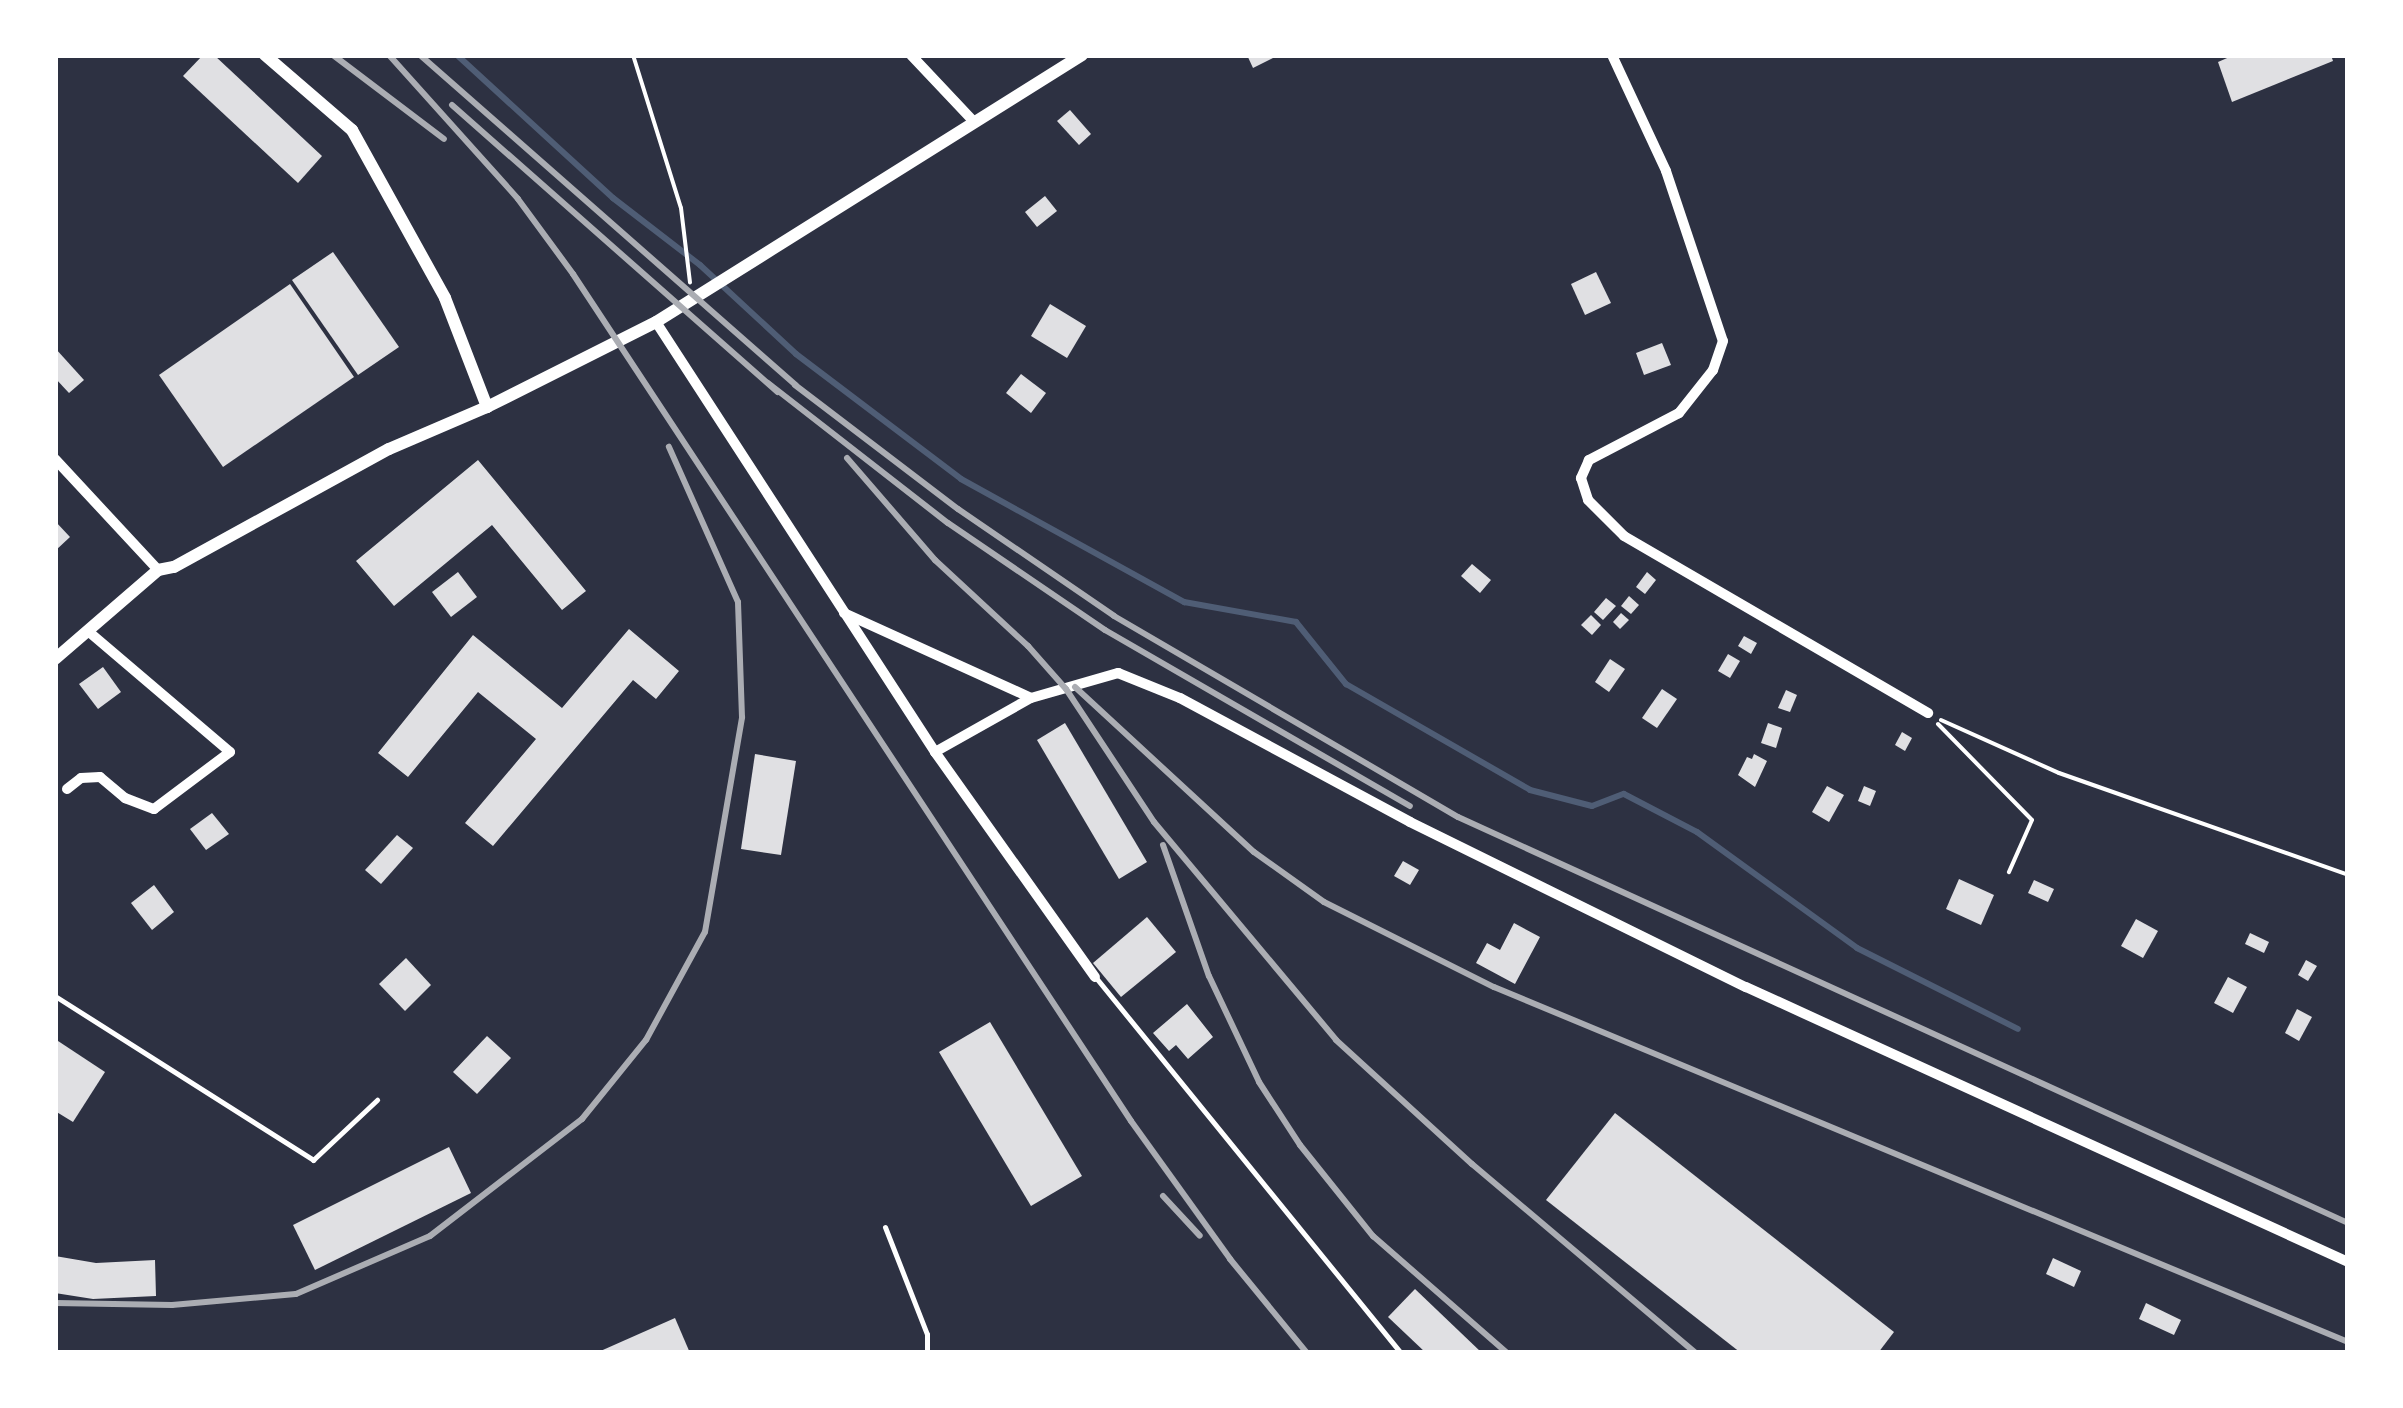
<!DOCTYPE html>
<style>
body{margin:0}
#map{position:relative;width:2403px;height:1408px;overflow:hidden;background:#2d3142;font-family:"DM Sans",sans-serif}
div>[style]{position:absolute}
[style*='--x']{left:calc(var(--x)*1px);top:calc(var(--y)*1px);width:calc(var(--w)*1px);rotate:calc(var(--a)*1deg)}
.stream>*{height:6px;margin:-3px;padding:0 3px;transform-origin:3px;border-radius:3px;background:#4f5d75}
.building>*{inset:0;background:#e0e0e3}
.path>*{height:4px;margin:-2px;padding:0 2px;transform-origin:2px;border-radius:2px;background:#fff}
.service>*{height:5px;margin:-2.5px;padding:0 2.5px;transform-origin:2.5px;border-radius:2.5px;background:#fff}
.minor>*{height:10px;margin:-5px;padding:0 5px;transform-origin:5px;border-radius:5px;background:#fff}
.tertiary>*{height:12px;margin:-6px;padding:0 6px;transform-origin:6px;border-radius:6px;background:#fff}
.rail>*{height:6px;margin:-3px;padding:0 3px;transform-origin:3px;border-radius:3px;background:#abadb3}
span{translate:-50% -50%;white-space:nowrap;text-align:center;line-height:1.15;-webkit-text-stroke:9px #fff;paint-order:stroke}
.frame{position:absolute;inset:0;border:58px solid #fff;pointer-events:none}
</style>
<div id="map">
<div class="stream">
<div style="--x:457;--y:55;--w:212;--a:42.5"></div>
<div style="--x:613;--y:198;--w:110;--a:37.6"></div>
<div style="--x:700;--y:265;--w:131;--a:42.8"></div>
<div style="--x:796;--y:354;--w:207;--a:37.1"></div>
<div style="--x:961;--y:479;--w:255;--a:28.9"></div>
<div style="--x:1184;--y:602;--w:114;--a:10.1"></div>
<div style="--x:1296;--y:622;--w:80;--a:51.1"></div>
<div style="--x:1346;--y:684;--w:212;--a:29.9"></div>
<div style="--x:1530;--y:790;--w:64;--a:14.5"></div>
<div style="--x:1592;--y:806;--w:34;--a:-21"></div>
<div style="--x:1624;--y:794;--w:82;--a:27.5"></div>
<div style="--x:1697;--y:832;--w:198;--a:35.9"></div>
<div style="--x:1857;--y:948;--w:180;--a:26.7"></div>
</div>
<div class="building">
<div style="clip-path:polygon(203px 55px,214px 55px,322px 156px,298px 183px,183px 76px)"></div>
<div style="clip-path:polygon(1247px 55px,1279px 55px,1253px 68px)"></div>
<div style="clip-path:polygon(2234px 55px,2331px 55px,2333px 61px,2232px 102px,2218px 62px)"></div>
<div style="clip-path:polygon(1070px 110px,1091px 134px,1079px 145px,1057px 121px)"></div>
<div style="clip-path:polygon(1045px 196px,1057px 211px,1037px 227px,1025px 212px)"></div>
<div style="clip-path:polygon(333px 252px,399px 347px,358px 375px,292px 280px)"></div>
<div style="clip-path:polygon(1596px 272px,1611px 303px,1585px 315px,1571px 284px)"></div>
<div style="clip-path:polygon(290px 284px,354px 377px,223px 467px,159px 375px)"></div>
<div style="clip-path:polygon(1050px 304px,1086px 326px,1067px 358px,1031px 336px)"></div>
<div style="clip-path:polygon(1662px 343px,1671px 365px,1644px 375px,1636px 353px)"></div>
<div style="clip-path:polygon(55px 348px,84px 380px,69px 393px,55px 378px)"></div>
<div style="clip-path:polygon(1021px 374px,1046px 393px,1031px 413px,1006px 393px)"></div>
<div style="clip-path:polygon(478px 460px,586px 591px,562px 610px,492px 525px,394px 606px,356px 561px)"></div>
<div style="clip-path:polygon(55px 521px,70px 537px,55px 551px)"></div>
<div style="clip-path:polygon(1472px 564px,1491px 580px,1480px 593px,1461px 576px)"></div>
<div style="clip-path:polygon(458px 572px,477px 597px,451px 617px,432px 592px)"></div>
<div style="clip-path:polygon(1647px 572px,1656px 580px,1645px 594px,1636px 587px)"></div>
<div style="clip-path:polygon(1629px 596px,1639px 605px,1631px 614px,1621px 606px)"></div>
<div style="clip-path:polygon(1606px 598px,1616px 606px,1603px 620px,1594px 612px)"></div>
<div style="clip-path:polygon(1621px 613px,1629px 620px,1620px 629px,1613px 622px)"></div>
<div style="clip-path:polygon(1591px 615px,1601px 625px,1592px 635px,1581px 625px)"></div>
<div style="clip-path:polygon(629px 629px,679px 671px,656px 699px,633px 680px,493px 846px,465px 823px,536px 739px,478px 692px,408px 777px,378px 753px,473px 635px,562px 708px)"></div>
<div style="clip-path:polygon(1744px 636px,1757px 643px,1751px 654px,1738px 646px)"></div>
<div style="clip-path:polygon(1728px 654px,1740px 661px,1730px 678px,1718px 671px)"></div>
<div style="clip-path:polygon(1610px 659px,1625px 669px,1609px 692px,1595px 682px)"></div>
<div style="clip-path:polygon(103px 667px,121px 692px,98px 709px,79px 684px)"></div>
<div style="clip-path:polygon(1662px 689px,1677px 699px,1657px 728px,1642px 718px)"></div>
<div style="clip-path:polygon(1786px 690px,1797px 695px,1790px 712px,1778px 708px)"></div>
<div style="clip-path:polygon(1065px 723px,1147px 862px,1119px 879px,1037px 740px)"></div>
<div style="clip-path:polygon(1768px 723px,1782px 728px,1776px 748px,1761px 743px)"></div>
<div style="clip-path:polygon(1902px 732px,1912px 738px,1905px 751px,1895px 745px)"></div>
<div style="clip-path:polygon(755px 754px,796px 761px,781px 855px,741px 849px)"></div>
<div style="clip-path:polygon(1754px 754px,1767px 761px,1755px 787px,1738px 775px,1747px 757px,1752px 759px)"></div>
<div style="clip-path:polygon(1827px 786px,1844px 795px,1829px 822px,1812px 812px)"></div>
<div style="clip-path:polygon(1864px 786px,1876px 791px,1870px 806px,1858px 801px)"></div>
<div style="clip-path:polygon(212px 813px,229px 834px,206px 850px,190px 829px)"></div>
<div style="clip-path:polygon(397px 835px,413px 848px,381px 884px,365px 870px)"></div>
<div style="clip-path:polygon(1403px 861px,1419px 870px,1410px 885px,1394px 876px)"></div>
<div style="clip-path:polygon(1959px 879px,1994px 895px,1981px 925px,1946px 909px)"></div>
<div style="clip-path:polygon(2034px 880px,2054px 889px,2048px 902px,2028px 893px)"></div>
<div style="clip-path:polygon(154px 885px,174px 912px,152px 930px,131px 903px)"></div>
<div style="clip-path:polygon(1147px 917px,1176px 952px,1121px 997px,1093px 963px)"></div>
<div style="clip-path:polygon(2136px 919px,2158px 931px,2143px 958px,2121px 946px)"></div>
<div style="clip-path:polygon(1514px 923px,1540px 937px,1515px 984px,1476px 963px,1487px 943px,1500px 950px)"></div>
<div style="clip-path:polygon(2250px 933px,2269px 942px,2264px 953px,2245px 944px)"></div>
<div style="clip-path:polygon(406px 958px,431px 985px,405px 1011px,379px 984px)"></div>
<div style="clip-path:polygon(2306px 960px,2317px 966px,2308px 981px,2298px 975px)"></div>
<div style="clip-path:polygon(2228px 977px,2247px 987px,2233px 1013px,2214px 1003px)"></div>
<div style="clip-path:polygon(1187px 1004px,1213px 1037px,1188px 1059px,1176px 1045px,1169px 1051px,1153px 1033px)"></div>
<div style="clip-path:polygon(2297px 1009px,2312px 1017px,2299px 1041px,2285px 1033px)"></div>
<div style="clip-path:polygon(990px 1022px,1082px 1176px,1031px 1206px,939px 1052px)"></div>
<div style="clip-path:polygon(487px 1036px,511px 1058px,477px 1094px,453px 1072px)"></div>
<div style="clip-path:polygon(55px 1039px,105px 1072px,73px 1122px,55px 1111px)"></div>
<div style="clip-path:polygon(1615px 1113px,1894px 1332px,1878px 1353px,1741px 1353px,1546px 1200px)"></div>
<div style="clip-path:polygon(449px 1147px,471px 1193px,315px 1270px,293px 1225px)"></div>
<div style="clip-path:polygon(55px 1256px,96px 1263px,155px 1260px,156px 1296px,93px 1299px,55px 1293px)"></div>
<div style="clip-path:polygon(2053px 1258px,2081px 1271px,2074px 1287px,2046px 1274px)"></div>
<div style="clip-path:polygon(1415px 1289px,1482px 1353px,1426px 1353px,1388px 1317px)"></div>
<div style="clip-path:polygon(2146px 1303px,2181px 1320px,2174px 1335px,2139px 1319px)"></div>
<div style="clip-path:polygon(675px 1318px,690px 1353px,596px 1353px)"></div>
</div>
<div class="path">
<div style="--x:633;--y:55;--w:160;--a:72.6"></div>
<div style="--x:681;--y:208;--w:75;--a:83.1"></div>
<div style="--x:1941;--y:720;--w:129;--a:24.2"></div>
<div style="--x:2059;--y:773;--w:306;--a:19.4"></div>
<div style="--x:1938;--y:724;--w:134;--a:45.6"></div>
<div style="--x:2032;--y:820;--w:57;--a:113.9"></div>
</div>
<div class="service">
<div style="--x:1097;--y:979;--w:482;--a:50.9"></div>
<div style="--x:55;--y:996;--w:306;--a:32.4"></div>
<div style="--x:313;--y:1160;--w:88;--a:-43.2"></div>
<div style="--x:885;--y:1227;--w:115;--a:68.6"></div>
<div style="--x:927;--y:1334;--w:19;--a:90"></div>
</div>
<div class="minor">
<div style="--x:911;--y:55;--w:93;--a:46.7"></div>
<div style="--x:1612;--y:55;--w:128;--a:65"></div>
<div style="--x:1666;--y:171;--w:179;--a:71.5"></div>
<div style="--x:1723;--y:341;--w:31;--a:109"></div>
<div style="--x:1713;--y:370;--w:55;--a:128.3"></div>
<div style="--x:1679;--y:413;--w:102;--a:152.4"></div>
<div style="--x:1589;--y:460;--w:20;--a:114"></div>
<div style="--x:1581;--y:478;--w:23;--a:72"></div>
<div style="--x:1588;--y:500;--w:51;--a:45"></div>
<div style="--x:1624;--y:536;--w:352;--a:30.2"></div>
<div style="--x:656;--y:322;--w:513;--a:57.02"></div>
<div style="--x:935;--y:752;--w:276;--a:54.6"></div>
<div style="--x:55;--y:459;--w:151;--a:47.1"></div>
<div style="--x:844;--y:613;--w:205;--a:24.4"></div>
<div style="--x:935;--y:752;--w:110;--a:-29.4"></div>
<div style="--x:1031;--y:698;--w:91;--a:-16"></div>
<div style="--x:1118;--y:673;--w:67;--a:22"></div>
<div style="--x:1180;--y:698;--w:261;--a:28.3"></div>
<div style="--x:1410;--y:822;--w:374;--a:26.2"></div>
<div style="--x:1746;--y:987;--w:662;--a:24.55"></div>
<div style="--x:67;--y:789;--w:18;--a:-38"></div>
<div style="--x:81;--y:778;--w:19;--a:-3"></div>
<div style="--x:100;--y:777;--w:33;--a:40"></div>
<div style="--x:125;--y:798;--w:31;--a:21"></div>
<div style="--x:154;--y:809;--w:95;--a:-36.9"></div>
<div style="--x:230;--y:752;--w:187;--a:-139.6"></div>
</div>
<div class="tertiary">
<div style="--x:265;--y:55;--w:115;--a:40.8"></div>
<div style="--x:352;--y:130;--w:192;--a:61"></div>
<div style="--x:445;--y:298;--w:117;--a:68.9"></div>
<div style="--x:55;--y:659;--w:136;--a:-40.8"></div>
<div style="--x:158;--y:570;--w:16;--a:-11"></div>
<div style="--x:174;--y:567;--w:245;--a:-28.8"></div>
<div style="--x:389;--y:449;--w:107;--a:-23.2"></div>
<div style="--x:487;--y:407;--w:189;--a:-26.7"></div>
<div style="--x:656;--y:322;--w:503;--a:-32.08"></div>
</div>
<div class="rail">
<div style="--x:333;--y:55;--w:139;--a:37.1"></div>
<div style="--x:389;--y:55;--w:193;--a:48.1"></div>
<div style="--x:518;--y:199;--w:93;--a:53.7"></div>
<div style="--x:573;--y:274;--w:1014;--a:56.62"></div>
<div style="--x:1131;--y:1121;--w:170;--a:54.3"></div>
<div style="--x:1230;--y:1259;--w:122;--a:50.7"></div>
<div style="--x:420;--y:55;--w:500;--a:41.3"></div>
<div style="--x:795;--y:385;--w:205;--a:37.3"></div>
<div style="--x:958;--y:509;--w:189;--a:34.4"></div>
<div style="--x:1114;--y:616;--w:398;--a:30.3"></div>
<div style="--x:1458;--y:817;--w:978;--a:24.52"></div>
<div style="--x:452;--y:105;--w:434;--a:41.4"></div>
<div style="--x:768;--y:383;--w:228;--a:37.9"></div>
<div style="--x:948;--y:523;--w:190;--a:34.3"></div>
<div style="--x:1105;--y:630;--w:352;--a:30"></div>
<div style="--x:847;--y:458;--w:135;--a:49.2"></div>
<div style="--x:935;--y:560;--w:127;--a:42.8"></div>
<div style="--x:1028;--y:646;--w:57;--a:48.5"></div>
<div style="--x:1066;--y:689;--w:159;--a:56.5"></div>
<div style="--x:1154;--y:822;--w:284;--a:50.1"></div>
<div style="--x:1336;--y:1040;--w:184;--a:42.4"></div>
<div style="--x:1472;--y:1164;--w:293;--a:40.2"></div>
<div style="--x:1075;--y:687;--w:243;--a:42.7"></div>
<div style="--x:1254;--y:852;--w:86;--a:35.5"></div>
<div style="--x:1324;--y:902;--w:190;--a:26.6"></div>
<div style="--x:1494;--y:987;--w:925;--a:22.57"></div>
<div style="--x:1163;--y:845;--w:139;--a:70.7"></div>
<div style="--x:1209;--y:976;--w:117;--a:64.7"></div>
<div style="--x:1259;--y:1082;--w:75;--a:56.9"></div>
<div style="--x:1300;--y:1145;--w:117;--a:51.3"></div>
<div style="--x:1373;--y:1236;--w:178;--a:41.1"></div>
<div style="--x:1163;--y:1196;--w:54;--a:47.2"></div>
<div style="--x:55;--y:1303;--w:117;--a:1"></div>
<div style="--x:172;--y:1305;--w:124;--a:-5.1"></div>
<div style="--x:296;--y:1294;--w:146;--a:-23.4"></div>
<div style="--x:430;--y:1236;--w:192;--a:-37.6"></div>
<div style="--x:582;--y:1119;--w:102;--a:-51"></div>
<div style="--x:646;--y:1040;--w:123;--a:-61.4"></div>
<div style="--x:705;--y:932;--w:218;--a:-80.2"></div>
<div style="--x:742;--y:717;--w:115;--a:-92"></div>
<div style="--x:738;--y:602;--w:170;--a:-114"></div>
</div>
<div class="frame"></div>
</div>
